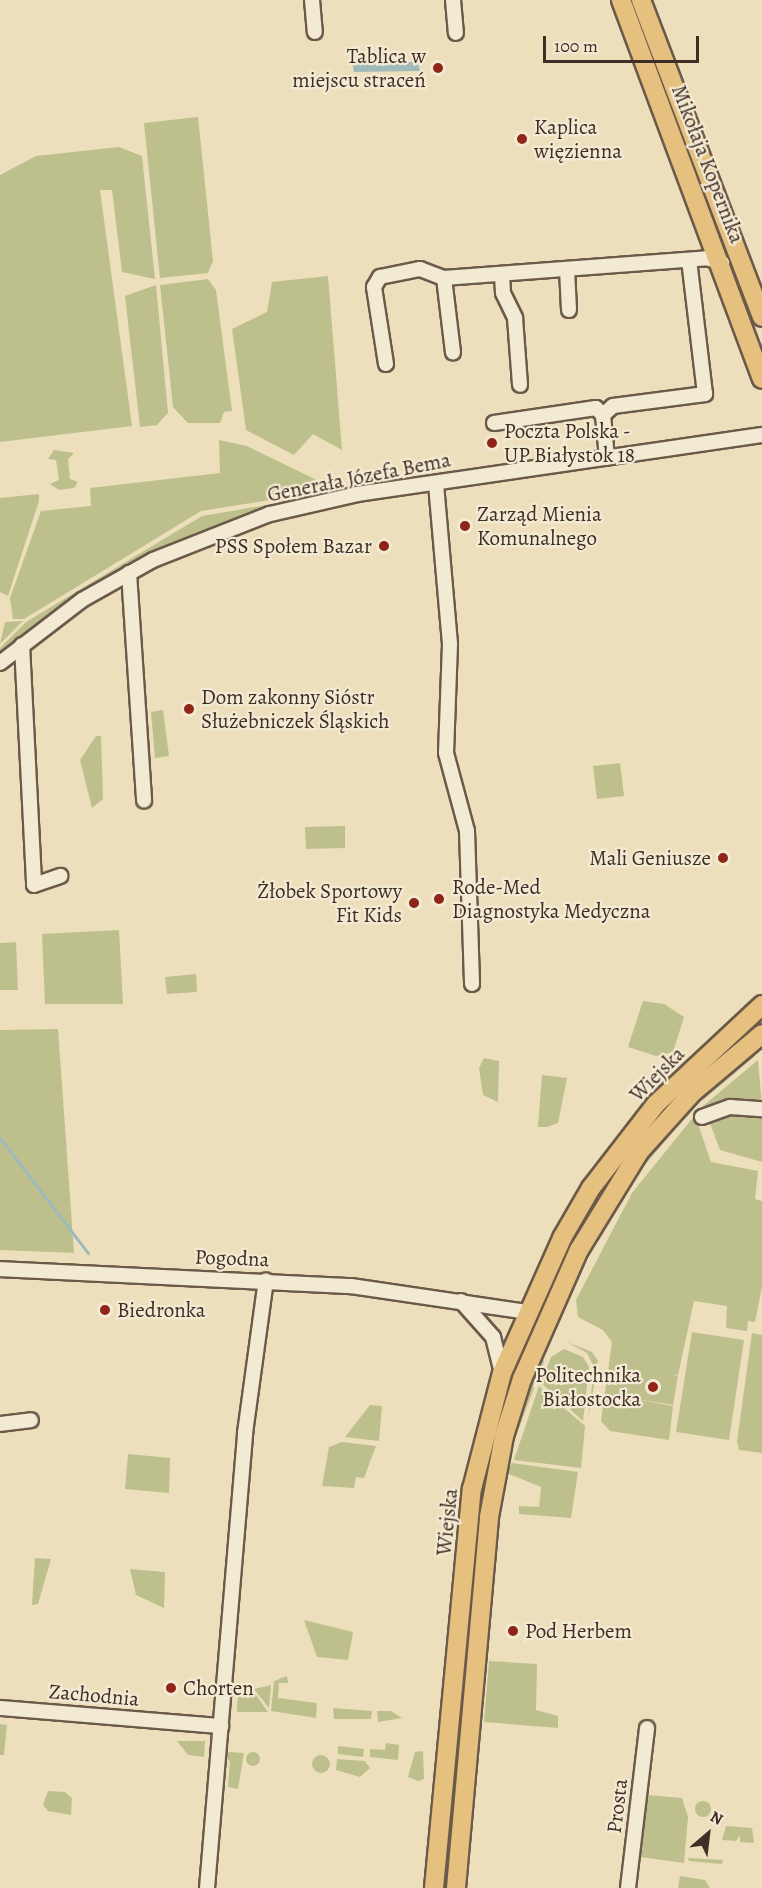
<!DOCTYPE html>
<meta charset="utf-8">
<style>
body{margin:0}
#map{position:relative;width:762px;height:1888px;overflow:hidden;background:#eddfbb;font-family:Alegreya,serif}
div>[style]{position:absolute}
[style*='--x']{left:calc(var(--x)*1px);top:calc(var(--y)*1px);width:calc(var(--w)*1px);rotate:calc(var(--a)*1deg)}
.green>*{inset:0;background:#bdc08d}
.round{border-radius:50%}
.water>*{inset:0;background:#9ebabb}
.stream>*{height:3px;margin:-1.5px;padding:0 1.5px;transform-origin:1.5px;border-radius:1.5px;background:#9ebabb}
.roads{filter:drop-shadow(2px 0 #6b5a4a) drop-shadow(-2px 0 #6b5a4a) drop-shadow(0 2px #6b5a4a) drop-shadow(0 -2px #6b5a4a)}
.minor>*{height:14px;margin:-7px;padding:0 7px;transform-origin:7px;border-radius:7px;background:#f3ead3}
.major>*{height:18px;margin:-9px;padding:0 9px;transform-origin:9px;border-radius:9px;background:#e6c07e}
.dots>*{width:16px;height:16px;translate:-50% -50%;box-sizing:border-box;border:3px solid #f3ead3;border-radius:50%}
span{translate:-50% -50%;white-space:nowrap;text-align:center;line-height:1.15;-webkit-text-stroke:4.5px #f3ead3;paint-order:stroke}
.poi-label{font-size:21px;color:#402d25}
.right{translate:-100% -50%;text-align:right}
.left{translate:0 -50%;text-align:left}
.street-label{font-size:21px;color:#402d25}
.north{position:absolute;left:678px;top:1804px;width:60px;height:60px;-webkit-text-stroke:4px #f3ead3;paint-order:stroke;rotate:28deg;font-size:16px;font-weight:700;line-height:24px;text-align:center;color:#402d25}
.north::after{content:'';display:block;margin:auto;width:21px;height:27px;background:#402d25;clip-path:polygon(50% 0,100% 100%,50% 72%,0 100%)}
.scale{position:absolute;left:543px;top:36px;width:156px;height:27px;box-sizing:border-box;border:3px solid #402d25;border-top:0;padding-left:8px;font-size:18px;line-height:21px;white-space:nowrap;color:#402d25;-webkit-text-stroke:4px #f3ead3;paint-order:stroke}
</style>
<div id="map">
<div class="green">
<div style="clip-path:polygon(628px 0,635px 0,743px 285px,736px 284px)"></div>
<div style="clip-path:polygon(198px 117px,213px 261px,208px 273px,160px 278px,144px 123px)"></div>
<div style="clip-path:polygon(119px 147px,142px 156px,155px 279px,122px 272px,112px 190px,100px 190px,132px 426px,0 442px,0 175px,36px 156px)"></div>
<div style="clip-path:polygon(328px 276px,342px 450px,313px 434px,294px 455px,246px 430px,232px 329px,267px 312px,272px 282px)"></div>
<div style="clip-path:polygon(208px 279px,216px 290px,232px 411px,224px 412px,220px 423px,188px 423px,173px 407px,160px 285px)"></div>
<div style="clip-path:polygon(156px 285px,168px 413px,157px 425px,140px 427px,125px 296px)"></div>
<div style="clip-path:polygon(219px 440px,247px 446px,329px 486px,326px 491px,201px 511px,24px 619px,13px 619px,10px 598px,41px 511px,91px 506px,90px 488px,220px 473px)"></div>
<div style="clip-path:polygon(54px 450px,74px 453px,68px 459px,70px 479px,78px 482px,74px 488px,59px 490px,50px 484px,59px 480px,56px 460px,48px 459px)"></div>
<div style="clip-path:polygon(39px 494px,39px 501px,8px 596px,0 592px,0 498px)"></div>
<div style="clip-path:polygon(308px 498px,239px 518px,132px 564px,59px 609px,0 656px,0 648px,26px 622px,202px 516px)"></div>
<div style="clip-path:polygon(23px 621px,0 644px,5px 622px)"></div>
<div style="clip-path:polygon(163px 710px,169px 756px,155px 758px,151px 712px)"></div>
<div style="clip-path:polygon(96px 736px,101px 736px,103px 799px,92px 808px,80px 760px)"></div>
<div style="clip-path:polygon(620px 763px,624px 796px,597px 799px,593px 766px)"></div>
<div style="clip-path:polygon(345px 826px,345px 848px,306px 849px,305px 827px)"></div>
<div style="clip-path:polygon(119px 930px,123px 1004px,45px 1004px,42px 934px)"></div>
<div style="clip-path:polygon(16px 942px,18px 990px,0 990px,0 943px)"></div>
<div style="clip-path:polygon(196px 974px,197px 992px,167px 994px,165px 977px)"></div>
<div style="clip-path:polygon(643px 1001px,664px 1004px,684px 1017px,673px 1052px,656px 1056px,628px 1047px)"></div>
<div style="clip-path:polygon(762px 1013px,762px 1023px,702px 1072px,634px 1146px,609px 1182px,552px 1293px,603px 1181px,652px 1117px)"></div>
<div style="clip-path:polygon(58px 1029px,74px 1253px,0 1250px,0 1030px)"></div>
<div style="clip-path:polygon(754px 1054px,755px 1056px,703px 1100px,704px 1093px)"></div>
<div style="clip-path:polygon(484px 1058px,499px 1061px,498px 1102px,483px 1095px,479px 1068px)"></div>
<div style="clip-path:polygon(758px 1060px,762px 1106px,704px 1109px,703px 1106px)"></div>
<div style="clip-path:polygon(542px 1075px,567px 1078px,558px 1123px,547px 1127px,538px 1127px)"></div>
<div style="clip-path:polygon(728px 1110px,762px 1111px,762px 1162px,720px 1150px,708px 1118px)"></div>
<div style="clip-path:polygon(690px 1112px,670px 1135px,645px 1165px,648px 1155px)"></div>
<div style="clip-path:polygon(695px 1115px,711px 1162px,758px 1171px,755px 1199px,762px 1201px,762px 1287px,755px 1322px,748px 1321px,747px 1331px,726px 1328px,727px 1306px,694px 1301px,678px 1375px,670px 1374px,678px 1376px,673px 1405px,617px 1396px,673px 1406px,669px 1440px,610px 1431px,601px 1421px,612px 1342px,603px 1330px,578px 1317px,576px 1300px,632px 1193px)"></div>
<div style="clip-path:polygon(692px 1332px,744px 1340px,729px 1440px,676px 1432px)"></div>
<div style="clip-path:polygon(752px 1333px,762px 1335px,762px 1453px,739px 1450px,737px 1441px)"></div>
<div style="clip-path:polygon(567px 1342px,592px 1352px,598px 1361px,588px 1421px,594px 1367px,587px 1353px)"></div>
<div style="clip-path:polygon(564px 1349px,583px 1357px,589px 1367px,583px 1421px,541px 1383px,551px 1357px)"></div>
<div style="clip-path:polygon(542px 1357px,544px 1362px,505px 1465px,526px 1395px)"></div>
<div style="clip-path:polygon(539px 1386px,585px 1426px,581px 1468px,514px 1460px)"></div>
<div style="clip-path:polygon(370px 1405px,382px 1406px,379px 1441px,345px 1437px)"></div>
<div style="clip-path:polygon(342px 1442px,376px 1446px,364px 1478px,356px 1477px,354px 1488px,322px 1486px,329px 1447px)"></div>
<div style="clip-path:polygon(128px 1454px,170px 1458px,169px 1493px,125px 1489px)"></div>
<div style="clip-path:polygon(489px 1454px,477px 1548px,467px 1669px,463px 1632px,478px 1484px)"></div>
<div style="clip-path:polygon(512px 1463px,578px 1472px,571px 1518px,519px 1514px,519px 1506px,539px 1507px,541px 1487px,507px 1473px)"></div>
<div style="clip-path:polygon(35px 1558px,51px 1559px,38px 1604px,32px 1605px)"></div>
<div style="clip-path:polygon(130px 1569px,165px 1572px,164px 1608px,136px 1595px)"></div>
<div style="clip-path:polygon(304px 1620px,353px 1632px,348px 1660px,317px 1657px)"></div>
<div style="clip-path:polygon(489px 1661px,537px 1664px,536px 1710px,558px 1716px,558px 1728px,484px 1722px)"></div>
<div style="clip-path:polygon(287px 1676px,288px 1683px,279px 1683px,278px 1698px,317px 1703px,316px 1718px,271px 1711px,274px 1681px)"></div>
<div style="clip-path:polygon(271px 1685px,269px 1708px,254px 1689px)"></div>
<div style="clip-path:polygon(238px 1687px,251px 1688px,268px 1712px,237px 1712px)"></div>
<div style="clip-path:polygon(333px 1708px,372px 1711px,371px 1719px,334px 1719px)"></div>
<div style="clip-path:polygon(377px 1711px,391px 1711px,402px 1718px,378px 1722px)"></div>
<div style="clip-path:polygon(0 1724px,7px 1725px,4px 1755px,0 1755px)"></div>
<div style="clip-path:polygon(177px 1741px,205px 1741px,204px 1757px,188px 1755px)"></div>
<div style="clip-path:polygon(386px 1743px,399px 1745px,398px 1760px,370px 1757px,370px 1749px,385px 1750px)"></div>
<div style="clip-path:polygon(338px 1746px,364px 1749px,363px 1757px,338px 1754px)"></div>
<div style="clip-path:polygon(423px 1751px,424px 1779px,418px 1781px,408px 1777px,415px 1752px)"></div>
<div style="clip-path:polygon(229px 1752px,244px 1753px,238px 1789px,228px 1787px,230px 1761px,224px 1756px)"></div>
<div class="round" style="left:246px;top:1752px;width:14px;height:14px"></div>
<div class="round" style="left:312px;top:1755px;width:18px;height:18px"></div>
<div style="clip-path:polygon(337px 1759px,365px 1761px,370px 1768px,360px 1777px,336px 1770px)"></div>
<div style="clip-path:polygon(48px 1791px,65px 1792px,72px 1798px,71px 1815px,48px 1811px,43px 1805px)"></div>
<div style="clip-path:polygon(647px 1795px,682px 1798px,688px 1817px,684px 1863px,640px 1857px)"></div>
<div class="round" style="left:695px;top:1801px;width:16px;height:16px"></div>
<div style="clip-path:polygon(726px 1826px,752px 1828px,754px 1843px,740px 1842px,740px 1835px,736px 1841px,722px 1840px)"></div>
<div style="clip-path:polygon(449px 1827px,449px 1888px,441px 1888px)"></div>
<div style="clip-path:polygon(688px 1858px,723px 1860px,722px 1864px,689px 1861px)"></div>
<div style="clip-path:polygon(680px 1876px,705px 1880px,710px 1888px,678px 1888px)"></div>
</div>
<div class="water">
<div style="clip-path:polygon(357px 60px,418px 62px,420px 71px,354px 72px,352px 61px)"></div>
</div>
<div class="stream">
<div style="--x:0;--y:1138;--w:145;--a:52.6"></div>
</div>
<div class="roads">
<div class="minor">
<div style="--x:312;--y:0;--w:32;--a:85"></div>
<div style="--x:453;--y:0;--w:33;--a:85"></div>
<div style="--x:567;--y:269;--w:41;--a:87.2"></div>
<div style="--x:502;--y:274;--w:19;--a:87"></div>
<div style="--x:503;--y:293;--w:28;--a:64"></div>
<div style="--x:515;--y:318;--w:67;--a:85.7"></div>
<div style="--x:444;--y:278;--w:75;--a:83.1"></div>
<div style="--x:386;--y:364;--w:78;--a:-98.9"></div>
<div style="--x:374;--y:287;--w:12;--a:-59"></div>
<div style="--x:380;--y:277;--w:41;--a:-11.3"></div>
<div style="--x:420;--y:269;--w:26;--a:21"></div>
<div style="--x:444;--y:278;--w:264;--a:-4.3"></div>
<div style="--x:707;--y:258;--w:16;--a:18"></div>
<div style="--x:603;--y:415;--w:13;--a:-42"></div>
<div style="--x:613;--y:406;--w:93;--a:-7.4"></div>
<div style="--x:705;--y:394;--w:135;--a:-96.8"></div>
<div style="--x:494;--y:423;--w:103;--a:-8.4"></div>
<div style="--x:596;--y:408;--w:10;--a:45"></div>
<div style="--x:603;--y:415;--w:43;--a:84.7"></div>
<div style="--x:436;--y:484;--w:161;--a:85"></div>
<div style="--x:450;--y:644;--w:109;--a:92.1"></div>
<div style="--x:446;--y:753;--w:81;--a:74.9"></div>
<div style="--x:467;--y:831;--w:153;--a:88.1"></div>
<div style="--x:129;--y:573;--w:228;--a:86.2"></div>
<div style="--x:22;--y:645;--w:240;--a:87.1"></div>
<div style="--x:34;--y:885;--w:28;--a:-19"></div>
<div style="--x:0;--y:663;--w:103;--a:-37.5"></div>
<div style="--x:82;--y:600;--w:81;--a:-29.4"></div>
<div style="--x:153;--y:560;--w:126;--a:-21.5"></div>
<div style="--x:270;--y:514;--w:89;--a:-12.9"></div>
<div style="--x:357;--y:494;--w:409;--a:-8.3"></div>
<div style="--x:702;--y:1117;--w:30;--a:-20"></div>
<div style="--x:730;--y:1107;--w:32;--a:4"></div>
<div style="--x:0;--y:1269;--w:351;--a:2.8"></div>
<div style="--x:351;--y:1286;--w:179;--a:8.4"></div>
<div style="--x:461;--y:1301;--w:48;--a:48.4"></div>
<div style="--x:493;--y:1337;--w:37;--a:76"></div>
<div style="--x:0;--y:1424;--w:31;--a:-7"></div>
<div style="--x:0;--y:1708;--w:222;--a:4.7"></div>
<div style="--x:207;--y:1888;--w:457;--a:-85.2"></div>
<div style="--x:245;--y:1433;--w:154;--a:-82.2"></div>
<div style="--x:628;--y:1888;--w:161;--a:-83.2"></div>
</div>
<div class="major">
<div style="--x:621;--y:0;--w:404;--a:69.6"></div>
<div style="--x:641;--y:0;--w:339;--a:69.1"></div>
<div style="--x:434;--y:1888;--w:401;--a:-84.6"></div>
<div style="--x:472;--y:1489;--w:120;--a:-75.5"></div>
<div style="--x:502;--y:1373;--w:148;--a:-66"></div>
<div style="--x:562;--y:1238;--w:58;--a:-59.9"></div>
<div style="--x:591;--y:1188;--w:106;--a:-52.3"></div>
<div style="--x:656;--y:1104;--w:145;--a:-43"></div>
<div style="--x:456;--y:1888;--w:372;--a:-84.9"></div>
<div style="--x:489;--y:1517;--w:82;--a:-79.5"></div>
<div style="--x:504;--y:1436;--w:60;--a:-72.5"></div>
<div style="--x:522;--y:1379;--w:141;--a:-66.2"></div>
<div style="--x:579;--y:1250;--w:115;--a:-58.5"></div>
<div style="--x:639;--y:1152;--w:81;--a:-48"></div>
<div style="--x:693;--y:1092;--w:90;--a:-40"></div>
</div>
</div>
<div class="dots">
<div style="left:438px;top:68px;background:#8f2418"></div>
<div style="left:522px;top:139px;background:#8f2418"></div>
<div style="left:492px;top:443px;background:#8f2418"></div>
<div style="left:465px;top:526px;background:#8f2418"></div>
<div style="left:384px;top:546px;background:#8f2418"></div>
<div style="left:189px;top:709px;background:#8f2418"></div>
<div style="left:723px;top:858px;background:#8f2418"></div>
<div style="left:439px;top:899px;background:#8f2418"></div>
<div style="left:414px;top:903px;background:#8f2418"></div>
<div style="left:105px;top:1310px;background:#8f2418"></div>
<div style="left:653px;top:1387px;background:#8f2418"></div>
<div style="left:513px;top:1631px;background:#8f2418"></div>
<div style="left:171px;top:1688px;background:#8f2418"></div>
</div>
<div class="poi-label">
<span class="right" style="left:426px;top:68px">Tablica w<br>miejscu straceń</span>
<span class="left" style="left:534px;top:139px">Kaplica<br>więzienna</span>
<span class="left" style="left:504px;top:443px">Poczta Polska -<br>UP Białystok 18</span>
<span class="left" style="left:477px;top:526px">Zarząd Mienia<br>Komunalnego</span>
<span class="right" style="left:372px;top:546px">PSS Społem Bazar</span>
<span class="left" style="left:201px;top:709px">Dom zakonny Sióstr<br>Służebniczek Śląskich</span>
<span class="right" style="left:711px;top:858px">Mali Geniusze</span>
<span class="left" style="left:452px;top:899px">Rode-Med<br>Diagnostyka Medyczna</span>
<span class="right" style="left:402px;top:903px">Żłobek Sportowy<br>Fit Kids</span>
<span class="left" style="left:117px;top:1310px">Biedronka</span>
<span class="right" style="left:641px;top:1387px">Politechnika<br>Białostocka</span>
<span class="left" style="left:525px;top:1631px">Pod Herbem</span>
<span class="left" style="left:183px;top:1688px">Chorten</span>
</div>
<div class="street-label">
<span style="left:708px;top:164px;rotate:69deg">Mikołaja Kopernika</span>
<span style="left:359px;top:477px;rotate:-11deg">Generała Józefa Bema</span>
<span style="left:657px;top:1074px;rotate:-45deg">Wiejska</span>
<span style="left:232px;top:1258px;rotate:2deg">Pogodna</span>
<span style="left:447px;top:1522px;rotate:-84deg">Wiejska</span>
<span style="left:94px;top:1695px;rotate:5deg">Zachodnia</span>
<span style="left:617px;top:1806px;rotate:-83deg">Prosta</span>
</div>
<div class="north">N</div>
<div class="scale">100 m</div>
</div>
